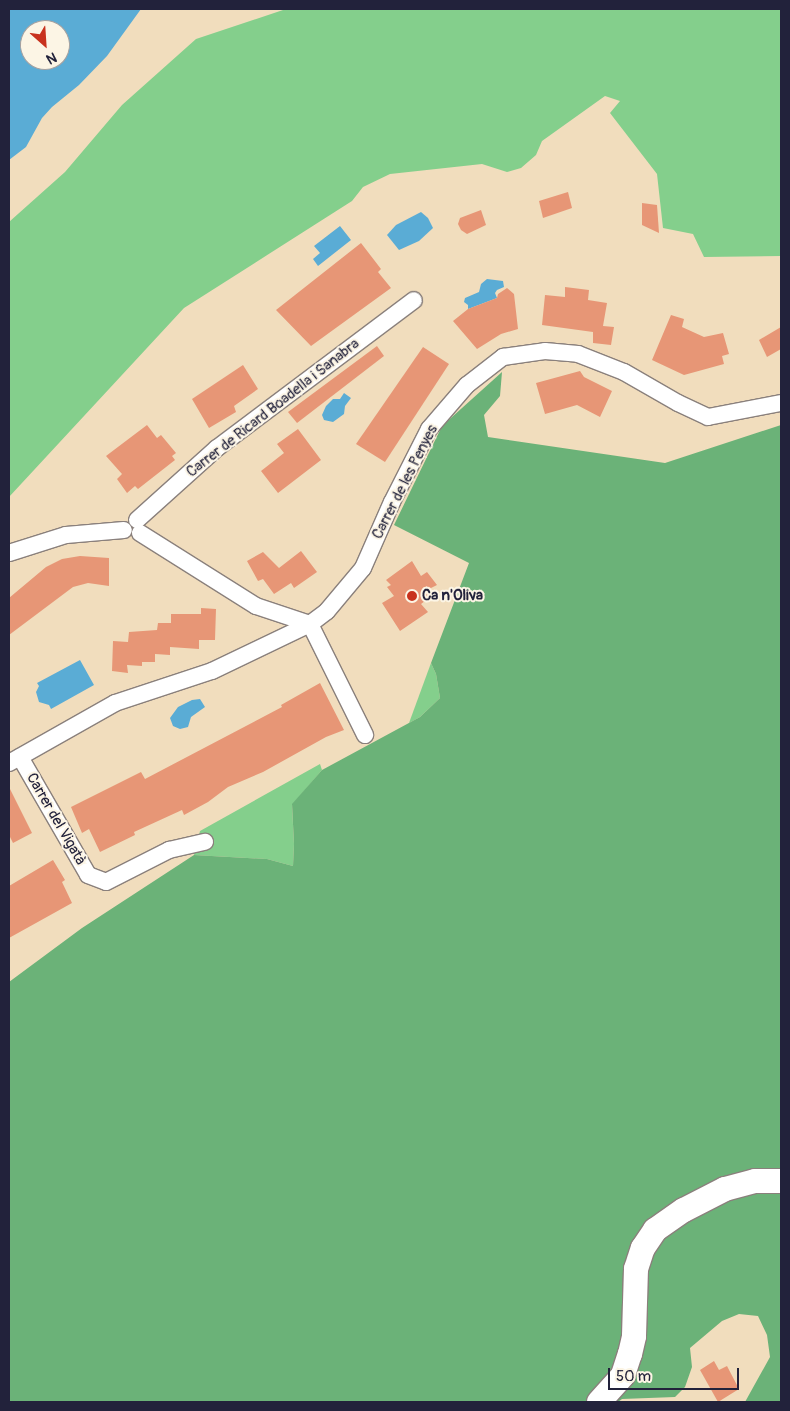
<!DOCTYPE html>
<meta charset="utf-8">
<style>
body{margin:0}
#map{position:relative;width:790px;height:1411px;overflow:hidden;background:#f1ddbd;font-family:Pangolin,sans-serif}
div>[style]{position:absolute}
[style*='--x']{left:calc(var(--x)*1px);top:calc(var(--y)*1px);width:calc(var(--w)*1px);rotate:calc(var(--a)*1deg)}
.green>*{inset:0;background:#84cf8c}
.forest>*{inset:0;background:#6bb278}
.water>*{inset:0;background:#5aacd5}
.building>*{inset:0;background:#e79676}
.roads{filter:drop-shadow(1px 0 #8a807c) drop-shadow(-1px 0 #8a807c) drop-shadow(0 1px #8a807c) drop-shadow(0 -1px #8a807c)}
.street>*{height:16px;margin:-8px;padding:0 8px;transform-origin:8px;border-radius:8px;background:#fff}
.secondary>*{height:24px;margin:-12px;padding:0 12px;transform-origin:12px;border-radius:12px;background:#fff}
.dots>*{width:14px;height:14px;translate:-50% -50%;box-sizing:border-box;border:2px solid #fcf5e5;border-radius:50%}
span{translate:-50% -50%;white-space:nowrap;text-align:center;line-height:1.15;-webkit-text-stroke:4px #fcf5e5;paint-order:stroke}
.street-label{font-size:15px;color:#22223b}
.poi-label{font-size:15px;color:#22223b;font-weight:700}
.left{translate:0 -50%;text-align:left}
.frame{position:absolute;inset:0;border:10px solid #22223b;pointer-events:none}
.north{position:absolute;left:20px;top:20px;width:50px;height:50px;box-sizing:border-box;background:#fcf5e5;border:1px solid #a5a1a1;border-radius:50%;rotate:154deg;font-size:14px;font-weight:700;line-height:20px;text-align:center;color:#22223b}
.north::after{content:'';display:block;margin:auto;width:18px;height:22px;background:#c8321e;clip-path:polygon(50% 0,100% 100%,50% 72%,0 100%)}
.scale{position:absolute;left:608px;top:1368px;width:131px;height:22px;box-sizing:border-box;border:2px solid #22223b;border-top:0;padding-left:6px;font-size:15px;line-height:18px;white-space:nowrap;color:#22223b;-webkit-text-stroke:4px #fcf5e5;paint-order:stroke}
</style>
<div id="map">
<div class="green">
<div style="clip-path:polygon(286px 9px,781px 9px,781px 256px,704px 257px,693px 234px,663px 228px,657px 174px,610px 113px,620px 101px,605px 96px,542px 141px,536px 155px,521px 168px,507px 172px,482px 164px,390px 174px,363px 187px,352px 201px,184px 308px,9px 497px,9px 222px,65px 172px,122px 105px,196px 39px)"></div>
<div style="clip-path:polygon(431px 663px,436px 674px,440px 698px,420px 717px,409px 723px)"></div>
<div style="clip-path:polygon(320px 764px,322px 770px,292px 805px,294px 844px,293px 866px,267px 859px,194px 855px,200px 831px)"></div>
</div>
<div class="forest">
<div style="clip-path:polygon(502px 372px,500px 396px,484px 415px,488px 437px,665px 463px,781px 425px,781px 1402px,745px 1402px,770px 1357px,767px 1335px,758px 1316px,739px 1314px,722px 1321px,690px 1348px,692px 1367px,685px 1387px,675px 1397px,622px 1399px,618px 1402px,9px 1402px,9px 982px,82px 928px,194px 855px,267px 859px,293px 866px,294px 844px,292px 804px,322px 770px,420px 717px,440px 698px,436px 674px,431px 663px,469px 563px,394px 525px,442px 426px)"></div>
</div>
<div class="water">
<div style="clip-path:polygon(evenodd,9px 9px,141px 9px,107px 56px,79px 85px,52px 107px,42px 118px,26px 147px,9px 160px,9px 9px,30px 30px,60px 30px,60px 60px,30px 60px,30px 30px)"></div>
<div style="clip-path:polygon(421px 212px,428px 218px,433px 228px,419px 241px,399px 250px,387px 235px,396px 225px)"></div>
<div style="clip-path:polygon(340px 226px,351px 240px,318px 266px,313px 259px,320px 253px,314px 246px)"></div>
<div style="clip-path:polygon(487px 279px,503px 281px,504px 287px,497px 290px,495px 293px,497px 298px,468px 309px,468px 305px,464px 302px,465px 298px,479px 292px,481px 284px)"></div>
<div style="clip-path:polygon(344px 393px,351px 398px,345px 406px,344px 414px,333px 422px,324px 420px,322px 415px,326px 406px,333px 399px,340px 399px)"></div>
<div style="clip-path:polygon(80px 660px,94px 685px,51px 709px,49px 705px,39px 702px,36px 692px,39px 686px,37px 683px)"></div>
<div style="clip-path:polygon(200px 699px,205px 707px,191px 717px,188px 727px,180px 729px,173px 726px,170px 718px,178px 707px,192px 700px)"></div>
</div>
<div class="building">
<div style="clip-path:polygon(568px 192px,572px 208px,543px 218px,539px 201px)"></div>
<div style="clip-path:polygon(642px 203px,657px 205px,659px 233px,642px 225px)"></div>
<div style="clip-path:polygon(481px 210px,486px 225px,467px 234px,461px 230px,458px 224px,460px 218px)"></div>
<div style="clip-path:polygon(361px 243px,381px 269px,378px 272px,391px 288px,311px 346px,276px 310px)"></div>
<div style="clip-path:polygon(565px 287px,589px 290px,588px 300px,607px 303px,603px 326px,614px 327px,611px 345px,593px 343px,593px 332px,542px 325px,545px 295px,565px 297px)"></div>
<div style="clip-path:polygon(507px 288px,514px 294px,518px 329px,501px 334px,477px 349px,453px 321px,468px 309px,497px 298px,498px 294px)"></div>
<div style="clip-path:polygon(671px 315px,684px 319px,682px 327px,704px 337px,723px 333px,729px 354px,722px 356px,724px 364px,684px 375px,652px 360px)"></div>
<div style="clip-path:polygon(781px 327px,781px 349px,767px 357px,759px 340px)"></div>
<div style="clip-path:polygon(377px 346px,384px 356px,297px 423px,288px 412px)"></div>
<div style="clip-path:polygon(423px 347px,449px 364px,385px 462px,356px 444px)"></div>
<div style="clip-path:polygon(243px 365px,258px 389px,234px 406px,236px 412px,209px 428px,192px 399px)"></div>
<div style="clip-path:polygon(580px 371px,584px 377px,612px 391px,600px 417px,577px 405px,545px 414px,536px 383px)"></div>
<div style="clip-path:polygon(147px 425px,157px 438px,161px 435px,176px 453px,172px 456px,175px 460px,138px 489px,135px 486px,127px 493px,117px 479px,122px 474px,106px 456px)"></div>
<div style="clip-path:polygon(298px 429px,321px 460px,278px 493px,261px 471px,284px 453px,277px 444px)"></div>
<div style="clip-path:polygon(301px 551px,317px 572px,294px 588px,291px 583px,274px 594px,263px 579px,258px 581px,247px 561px,263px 552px,279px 568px)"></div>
<div style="clip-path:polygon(80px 556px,109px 558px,109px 586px,88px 583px,73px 587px,9px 635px,9px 598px,46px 567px,62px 559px)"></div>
<div style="clip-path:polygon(412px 561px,421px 576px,427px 572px,437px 585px,425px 591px,430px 597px,421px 604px,428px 612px,400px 631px,382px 603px,394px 596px,387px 587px,391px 585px,386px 580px)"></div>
<div style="clip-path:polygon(201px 608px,216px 609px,215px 640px,199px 640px,199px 649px,170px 647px,170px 655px,155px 654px,155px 662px,142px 662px,142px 666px,127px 665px,128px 673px,112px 671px,113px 641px,128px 642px,129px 632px,157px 630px,158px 623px,171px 623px,171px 614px,201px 614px)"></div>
<div style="clip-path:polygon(320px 683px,344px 730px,326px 737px,263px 772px,228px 787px,208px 802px,184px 815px,182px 810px,134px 832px,135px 835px,100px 852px,89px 829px,82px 833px,71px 807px,141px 772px,145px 779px,282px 707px,281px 705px)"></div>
<div style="clip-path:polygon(9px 787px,32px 833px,13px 843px,9px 835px)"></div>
<div style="clip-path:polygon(53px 860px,65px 880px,62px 882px,72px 903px,9px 938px,9px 886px)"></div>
<div style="clip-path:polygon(714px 1361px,719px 1370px,727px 1366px,739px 1389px,718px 1402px,700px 1370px)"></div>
</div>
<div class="roads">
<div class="street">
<div style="--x:137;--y:520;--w:108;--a:-42"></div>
<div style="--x:217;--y:448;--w:246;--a:-36.9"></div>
<div style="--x:140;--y:533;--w:137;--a:32.2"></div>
<div style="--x:256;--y:606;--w:57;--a:18.4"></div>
<div style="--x:9;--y:553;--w:60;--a:-17.5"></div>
<div style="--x:66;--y:535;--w:58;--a:-4.9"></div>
<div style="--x:310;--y:624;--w:124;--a:63.6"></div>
<div style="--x:20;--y:757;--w:136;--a:60"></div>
<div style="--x:88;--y:875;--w:19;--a:21"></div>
<div style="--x:106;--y:882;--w:71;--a:-26.9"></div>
<div style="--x:169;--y:850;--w:37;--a:-13"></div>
<div style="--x:9;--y:763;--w:122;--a:-29.5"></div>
<div style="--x:115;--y:703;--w:102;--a:-18.3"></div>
<div style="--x:212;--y:671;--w:109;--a:-25.6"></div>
<div style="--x:310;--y:624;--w:21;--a:-37"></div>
<div style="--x:327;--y:611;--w:56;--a:-50.1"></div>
<div style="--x:363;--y:568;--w:72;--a:-66.3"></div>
<div style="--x:392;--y:502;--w:82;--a:-63.1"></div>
<div style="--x:429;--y:429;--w:58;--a:-49.2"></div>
<div style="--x:467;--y:385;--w:46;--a:-37.9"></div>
<div style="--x:503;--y:357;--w:42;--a:-8.1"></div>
<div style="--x:545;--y:351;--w:33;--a:5"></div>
<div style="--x:578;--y:354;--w:49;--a:21.4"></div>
<div style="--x:624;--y:372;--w:62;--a:29.9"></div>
<div style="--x:678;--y:403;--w:33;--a:25"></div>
<div style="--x:708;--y:417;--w:74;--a:-10.9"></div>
</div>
<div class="secondary">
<div style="--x:599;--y:1402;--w:36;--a:-48"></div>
<div style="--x:623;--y:1375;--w:22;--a:-72"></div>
<div style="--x:630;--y:1354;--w:18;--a:-77"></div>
<div style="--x:634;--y:1336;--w:67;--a:-88.3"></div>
<div style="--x:636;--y:1269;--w:22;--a:-72"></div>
<div style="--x:643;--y:1248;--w:22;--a:-56"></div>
<div style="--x:655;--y:1230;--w:35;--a:-35"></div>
<div style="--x:684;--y:1210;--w:46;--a:-27.1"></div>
<div style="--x:725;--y:1189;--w:31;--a:-15"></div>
<div style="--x:755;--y:1181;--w:26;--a:0"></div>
</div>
</div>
<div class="dots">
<div style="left:412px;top:596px;background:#c8321e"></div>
</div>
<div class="street-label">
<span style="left:273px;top:408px;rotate:-38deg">Carrer de Ricard Boadella i Sanabra</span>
<span style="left:405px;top:482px;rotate:-63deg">Carrer de les Penyes</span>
<span style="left:56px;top:819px;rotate:60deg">Carrer del Vigatà</span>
</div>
<div class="poi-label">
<span class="left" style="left:422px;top:596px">Ca n'Oliva</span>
</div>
<div class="frame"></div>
<div class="north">N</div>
<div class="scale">50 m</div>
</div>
